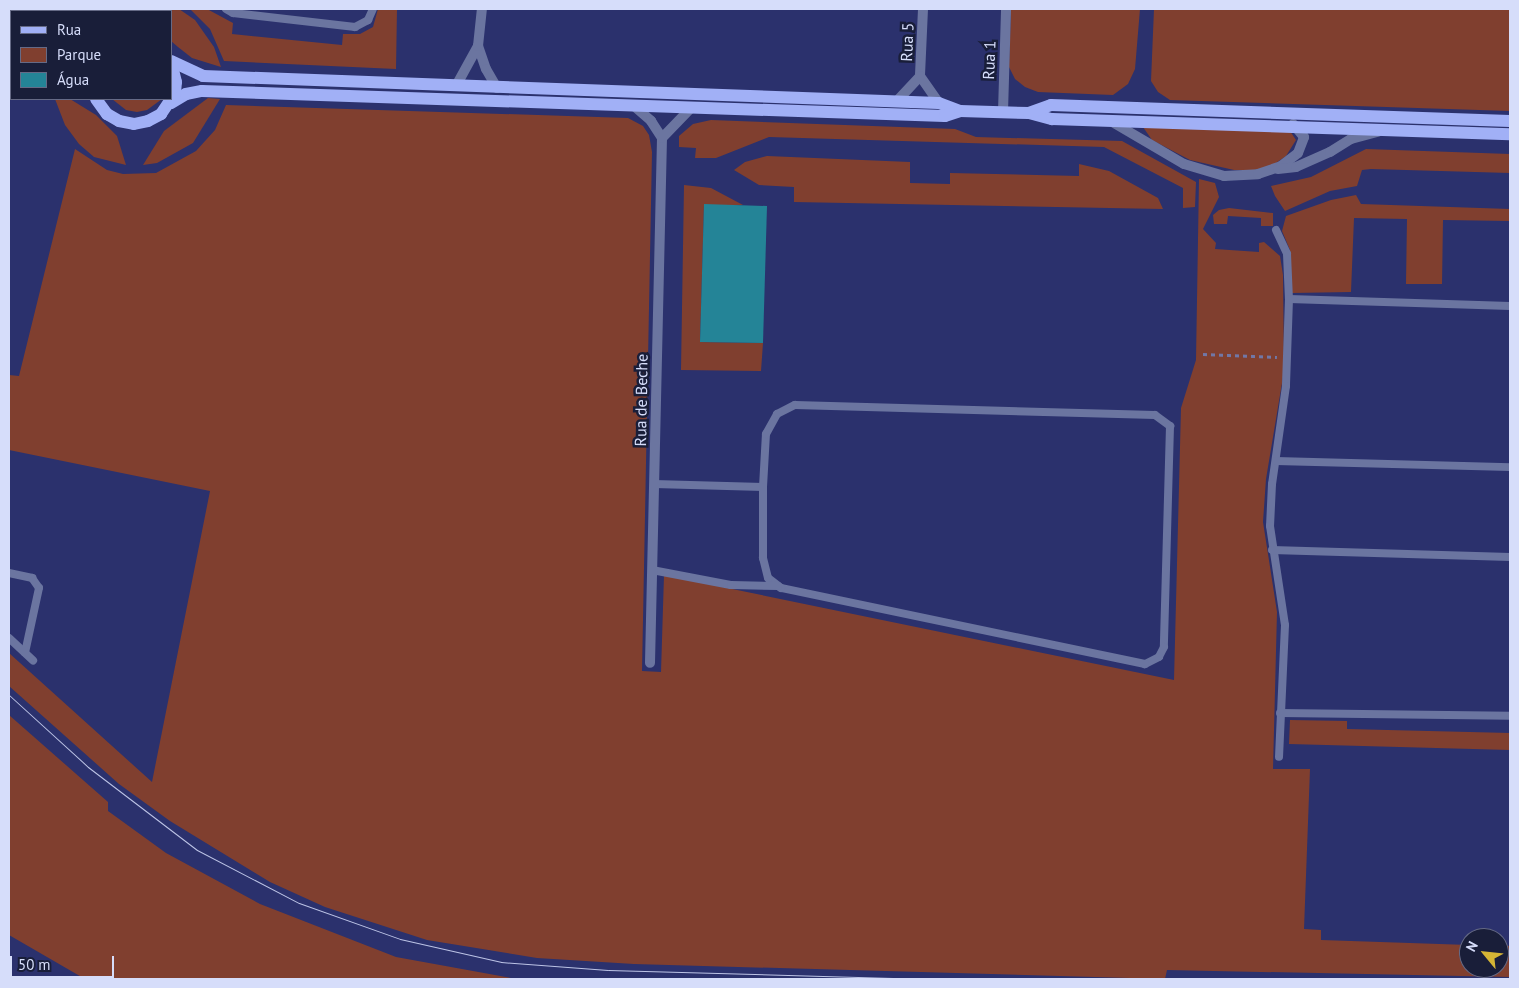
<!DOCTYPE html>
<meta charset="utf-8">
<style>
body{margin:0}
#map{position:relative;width:1519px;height:988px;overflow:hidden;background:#2b316d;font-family:"PT Sans",sans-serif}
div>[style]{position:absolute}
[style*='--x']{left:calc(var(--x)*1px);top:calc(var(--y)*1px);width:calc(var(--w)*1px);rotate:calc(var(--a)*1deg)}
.green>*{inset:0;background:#803f2f}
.water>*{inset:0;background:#248497}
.path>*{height:2.5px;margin-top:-1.25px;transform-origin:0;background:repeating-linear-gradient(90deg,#7177a6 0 4px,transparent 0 8px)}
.lane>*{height:8px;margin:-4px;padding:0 4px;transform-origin:4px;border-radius:4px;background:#6b75a0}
.street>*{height:10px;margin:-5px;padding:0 5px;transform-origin:5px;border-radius:5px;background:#6b75a0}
.primary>*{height:12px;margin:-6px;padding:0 6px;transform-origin:6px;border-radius:6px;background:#a1b0f6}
.tram>*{height:1px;margin:-0.5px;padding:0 0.5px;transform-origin:0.5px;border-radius:0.5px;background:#bdc4e6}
span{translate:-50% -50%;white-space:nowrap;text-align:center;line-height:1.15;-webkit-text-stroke:5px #191e39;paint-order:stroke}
.street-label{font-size:16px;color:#d6ddfa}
.frame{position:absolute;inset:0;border:10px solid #d6ddfa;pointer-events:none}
.legend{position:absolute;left:10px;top:10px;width:162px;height:90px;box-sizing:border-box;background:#191e39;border:1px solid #656a86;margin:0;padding:6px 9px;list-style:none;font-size:15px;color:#d6ddfa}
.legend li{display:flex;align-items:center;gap:10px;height:25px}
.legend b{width:25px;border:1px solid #656a86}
.north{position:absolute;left:1459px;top:928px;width:50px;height:50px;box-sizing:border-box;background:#191e39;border:1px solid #656a86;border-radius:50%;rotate:298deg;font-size:14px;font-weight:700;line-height:20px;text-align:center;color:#d6ddfa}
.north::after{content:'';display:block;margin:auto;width:18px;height:22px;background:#d5b535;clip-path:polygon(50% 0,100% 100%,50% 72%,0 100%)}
.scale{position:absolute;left:10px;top:956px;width:104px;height:22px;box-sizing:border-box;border:2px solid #d6ddfa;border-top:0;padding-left:6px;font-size:15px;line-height:18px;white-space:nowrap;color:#d6ddfa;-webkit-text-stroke:4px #191e39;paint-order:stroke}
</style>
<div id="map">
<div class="green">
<div style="clip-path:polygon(151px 9px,179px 9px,195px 20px,214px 47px,221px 67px,192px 58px,178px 47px,171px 41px,171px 11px)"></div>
<div style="clip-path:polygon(190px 9px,207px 9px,233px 23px,232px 34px,342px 45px,343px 34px,360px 34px,373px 27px,378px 9px,397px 9px,396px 69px,224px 61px,210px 29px)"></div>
<div style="clip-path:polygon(1011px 9px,1140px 9px,1135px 69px,1128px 84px,1113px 95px,1038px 92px,1025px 87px,1015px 79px,1009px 67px)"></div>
<div style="clip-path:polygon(1154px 9px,1510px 9px,1510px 111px,1170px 100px,1158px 92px,1151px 81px)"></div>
<div style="clip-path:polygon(208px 98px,220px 99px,193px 143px,157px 163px,143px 165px,164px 131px)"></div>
<div style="clip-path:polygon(55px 99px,70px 99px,96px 115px,117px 136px,126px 165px,94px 157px,79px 144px,65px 125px)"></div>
<div style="clip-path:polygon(112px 99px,162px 99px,147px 110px,137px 112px,126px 110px)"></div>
<div style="clip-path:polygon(226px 105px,628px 118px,643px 126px,649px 135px,652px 152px,642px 671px,661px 672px,664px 575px,1174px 680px,1181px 408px,1196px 360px,1199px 179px,1215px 183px,1219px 197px,1203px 229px,1216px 243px,1215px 249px,1259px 252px,1259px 243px,1264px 242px,1280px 256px,1283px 275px,1284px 371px,1266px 479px,1263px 522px,1277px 612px,1273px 769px,1310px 769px,1304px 929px,1321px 930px,1321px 940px,1469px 945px,1469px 968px,1499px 968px,1499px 945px,1510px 946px,1510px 977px,1167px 970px,1165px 979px,634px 964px,537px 958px,427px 940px,325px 907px,270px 882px,170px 821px,119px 784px,9px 686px,9px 653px,152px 782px,210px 491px,9px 450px,9px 375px,19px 376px,75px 149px,107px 170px,123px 174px,156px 173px,196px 151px,215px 130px)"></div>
<div style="clip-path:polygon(711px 120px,955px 129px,976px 137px,1122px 141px,1196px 182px,1195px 207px,1183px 208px,1183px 188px,1104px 147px,769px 137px,716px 158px,695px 158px,696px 148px,679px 147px,679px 136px,693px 124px)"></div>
<div style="clip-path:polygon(1143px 127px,1290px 131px,1296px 140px,1286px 156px,1273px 165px,1255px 170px,1234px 170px,1190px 160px,1152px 140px)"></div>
<div style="clip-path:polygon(1366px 149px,1510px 154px,1510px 173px,1371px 169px,1362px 170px,1357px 186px,1330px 191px,1285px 211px,1275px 196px,1271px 186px,1311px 177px)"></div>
<div style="clip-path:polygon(767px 156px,910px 162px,910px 183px,950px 184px,950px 173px,1079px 176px,1079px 164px,1109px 171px,1158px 198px,1163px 209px,794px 202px,794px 187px,759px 185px,734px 170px,745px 162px)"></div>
<div style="clip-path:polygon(684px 185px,711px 188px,743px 205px,704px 205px,700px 342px,763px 343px,761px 371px,681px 370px)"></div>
<div style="clip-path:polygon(1356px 195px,1361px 204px,1510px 209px,1510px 221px,1443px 220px,1442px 284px,1406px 284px,1407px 219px,1354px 218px,1351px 292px,1292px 293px,1290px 250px,1282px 231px,1286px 216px,1331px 200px)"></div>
<div style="clip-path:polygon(1229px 208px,1273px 213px,1273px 226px,1261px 226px,1261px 218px,1228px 216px,1227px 224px,1214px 224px,1213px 215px,1219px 210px)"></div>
<div style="clip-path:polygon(9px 715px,108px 802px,108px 811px,166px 853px,260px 904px,396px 957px,511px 978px,533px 979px,85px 979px,9px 935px)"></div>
<div style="clip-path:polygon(1290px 720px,1347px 721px,1347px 729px,1510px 733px,1510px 750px,1289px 744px)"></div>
</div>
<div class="water">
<div style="clip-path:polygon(704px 204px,767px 206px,763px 343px,700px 342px)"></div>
</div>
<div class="path">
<div style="--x:1203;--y:354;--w:74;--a:2.3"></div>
</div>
<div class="lane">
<div style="--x:226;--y:9;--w:8;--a:30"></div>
<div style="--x:233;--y:13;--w:123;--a:6.5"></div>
<div style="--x:355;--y:27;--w:15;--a:-28"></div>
<div style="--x:368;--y:20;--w:12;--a:-66"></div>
<div style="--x:1276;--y:230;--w:26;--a:65"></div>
<div style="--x:1287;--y:254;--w:45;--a:87.5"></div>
<div style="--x:1289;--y:299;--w:87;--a:92"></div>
<div style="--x:1286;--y:386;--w:99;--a:98.1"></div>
<div style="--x:1272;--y:484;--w:42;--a:92.7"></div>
<div style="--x:1270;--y:526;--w:100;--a:81.4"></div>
<div style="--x:1285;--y:625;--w:132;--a:92.6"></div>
<div style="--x:1289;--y:299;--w:221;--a:1.8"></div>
<div style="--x:1276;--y:461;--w:234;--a:1.5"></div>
<div style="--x:654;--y:484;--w:109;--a:1.6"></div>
<div style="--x:763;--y:487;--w:53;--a:-86.8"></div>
<div style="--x:766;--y:434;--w:23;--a:-61"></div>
<div style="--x:777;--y:414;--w:20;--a:-27"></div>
<div style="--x:795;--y:405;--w:360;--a:1.6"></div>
<div style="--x:1155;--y:415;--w:19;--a:36"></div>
<div style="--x:1170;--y:426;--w:221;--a:91.6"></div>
<div style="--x:1164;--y:647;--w:11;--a:117"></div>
<div style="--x:1159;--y:657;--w:16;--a:153"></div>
<div style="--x:1145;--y:664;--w:372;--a:-168.2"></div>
<div style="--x:781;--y:588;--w:16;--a:-142"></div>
<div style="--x:768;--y:578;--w:21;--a:-104"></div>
<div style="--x:763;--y:558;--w:71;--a:-90"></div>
<div style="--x:1272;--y:550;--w:238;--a:1.7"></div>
<div style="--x:652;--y:570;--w:80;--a:10.8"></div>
<div style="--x:731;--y:585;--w:47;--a:1.2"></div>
<div style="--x:9;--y:573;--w:24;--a:12"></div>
<div style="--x:32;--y:578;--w:12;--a:55"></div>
<div style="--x:39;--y:588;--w:66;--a:102.2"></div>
<div style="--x:9;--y:638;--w:33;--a:43"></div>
<div style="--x:1280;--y:713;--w:230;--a:0.7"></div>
</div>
<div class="street">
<div style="--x:923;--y:9;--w:67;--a:92.6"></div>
<div style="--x:920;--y:76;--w:33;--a:55"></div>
<div style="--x:56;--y:11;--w:2;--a:-90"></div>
<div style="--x:133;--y:11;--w:2;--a:-63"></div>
<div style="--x:478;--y:46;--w:24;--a:71"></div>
<div style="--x:486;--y:69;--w:22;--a:60"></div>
<div style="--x:456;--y:86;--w:46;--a:-61.2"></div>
<div style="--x:478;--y:46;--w:37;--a:-84"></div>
<div style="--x:897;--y:101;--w:34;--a:-47"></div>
<div style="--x:634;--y:106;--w:23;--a:41"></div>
<div style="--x:651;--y:121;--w:20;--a:57"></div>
<div style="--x:662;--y:138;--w:525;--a:91.31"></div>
<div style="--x:1003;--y:112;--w:103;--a:-88.3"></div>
<div style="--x:1114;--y:123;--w:81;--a:30.4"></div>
<div style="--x:1184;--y:164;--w:42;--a:16.7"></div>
<div style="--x:1224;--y:176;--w:34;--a:-3"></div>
<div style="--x:1258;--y:174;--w:24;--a:-19"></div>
<div style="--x:1281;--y:166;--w:21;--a:-37"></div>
<div style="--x:1298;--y:153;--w:17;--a:-69"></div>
<div style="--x:1304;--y:137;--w:17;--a:-130"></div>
<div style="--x:662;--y:138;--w:42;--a:-46"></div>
<div style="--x:1278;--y:169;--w:18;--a:-6"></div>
<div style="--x:1296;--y:167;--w:37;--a:-24"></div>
<div style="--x:1330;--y:152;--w:25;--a:-32"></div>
<div style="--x:1351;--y:139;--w:28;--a:-15"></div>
</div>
<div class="primary">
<div style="--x:171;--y:61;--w:35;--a:25"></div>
<div style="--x:203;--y:76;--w:736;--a:2.1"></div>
<div style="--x:939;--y:103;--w:22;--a:21"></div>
<div style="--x:9;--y:78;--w:2;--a:0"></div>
<div style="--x:96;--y:99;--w:19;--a:54"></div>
<div style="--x:107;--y:114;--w:14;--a:30"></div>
<div style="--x:119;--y:121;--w:15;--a:11"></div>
<div style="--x:134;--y:124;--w:14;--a:-12"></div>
<div style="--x:148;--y:121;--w:15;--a:-28"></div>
<div style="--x:161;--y:114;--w:25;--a:-56"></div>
<div style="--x:175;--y:93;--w:11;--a:-85"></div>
<div style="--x:176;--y:82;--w:21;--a:-104"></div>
<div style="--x:171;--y:103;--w:17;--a:-31"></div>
<div style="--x:186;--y:94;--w:16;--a:-11"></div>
<div style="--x:202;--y:91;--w:743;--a:1.93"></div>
<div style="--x:945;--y:116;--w:16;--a:-18"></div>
<div style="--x:960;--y:111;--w:69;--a:1.7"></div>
<div style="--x:1029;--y:113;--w:24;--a:15"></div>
<div style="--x:1052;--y:119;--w:458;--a:1.9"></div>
<div style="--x:1029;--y:113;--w:23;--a:-20"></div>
<div style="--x:1051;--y:105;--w:459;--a:2"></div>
</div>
<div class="tram">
<div style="--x:9;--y:695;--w:107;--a:42.3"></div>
<div style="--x:88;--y:767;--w:137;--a:37.3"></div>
<div style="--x:197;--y:850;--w:115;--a:27.5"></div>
<div style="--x:299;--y:903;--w:107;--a:19.6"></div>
<div style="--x:400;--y:939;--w:104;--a:12.8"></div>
<div style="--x:501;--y:962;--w:107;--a:4.3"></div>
<div style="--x:608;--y:970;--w:320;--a:1.6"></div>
</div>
<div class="street-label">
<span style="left:907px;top:42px;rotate:-88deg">Rua 5</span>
<span style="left:989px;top:60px;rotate:-88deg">Rua 1</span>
<span style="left:641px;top:400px;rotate:-89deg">Rua de Beche</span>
</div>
<div class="frame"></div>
<ul class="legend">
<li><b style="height:6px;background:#a1b0f6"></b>Rua</li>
<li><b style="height:14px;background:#803f2f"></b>Parque</li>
<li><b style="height:14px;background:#248497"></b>Água</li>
</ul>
<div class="north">N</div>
<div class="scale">50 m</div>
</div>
